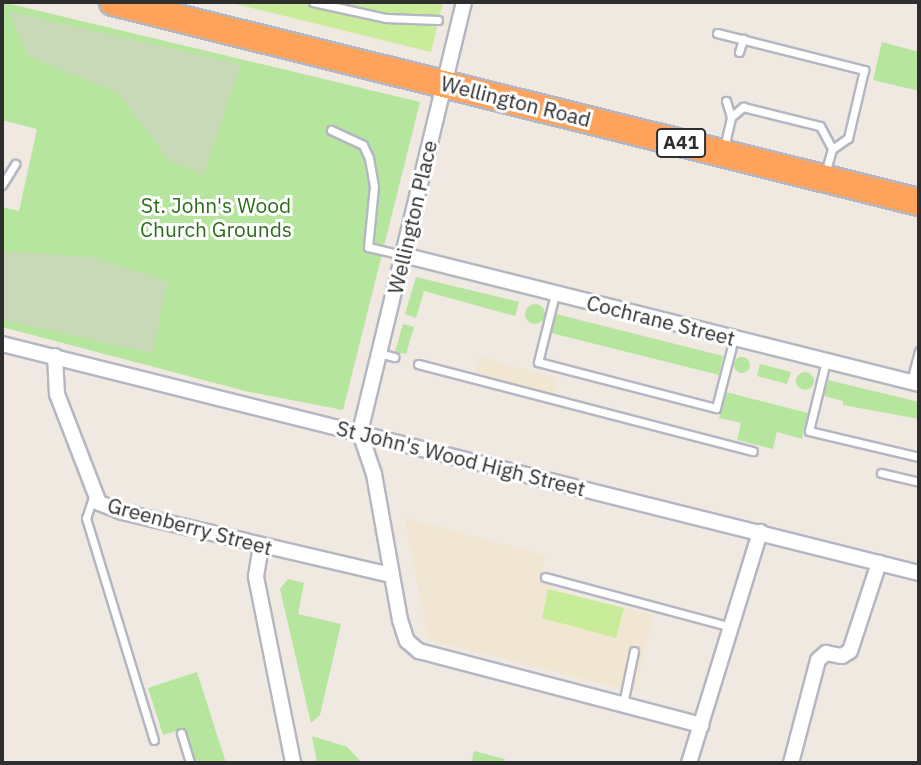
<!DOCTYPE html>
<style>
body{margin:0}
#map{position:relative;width:921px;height:765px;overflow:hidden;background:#efe9e1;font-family:"IBM Plex Sans",sans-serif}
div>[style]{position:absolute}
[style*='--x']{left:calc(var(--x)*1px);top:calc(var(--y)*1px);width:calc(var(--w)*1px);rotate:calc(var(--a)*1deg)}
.education>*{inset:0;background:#f0e6d1}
.green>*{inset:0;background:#b6e59e}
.round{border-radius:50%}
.cemetery>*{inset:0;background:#c8d9b8}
.pitch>*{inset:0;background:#c9ec9a}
.roads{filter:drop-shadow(2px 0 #b4b7c1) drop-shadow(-2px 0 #b4b7c1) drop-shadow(0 2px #b4b7c1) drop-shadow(0 -2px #b4b7c1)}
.lane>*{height:7px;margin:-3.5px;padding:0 3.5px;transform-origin:3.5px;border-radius:3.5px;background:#fff}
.street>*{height:14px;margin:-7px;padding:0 7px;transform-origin:7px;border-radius:7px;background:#fff}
.highway>*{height:26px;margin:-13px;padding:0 13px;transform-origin:13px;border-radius:13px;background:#ffa35c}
span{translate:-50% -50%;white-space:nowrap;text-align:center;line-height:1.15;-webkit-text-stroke:6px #fff;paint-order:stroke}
.shield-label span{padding:2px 5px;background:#fff;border:2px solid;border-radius:5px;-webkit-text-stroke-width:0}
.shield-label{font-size:19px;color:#2e2e2e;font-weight:700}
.street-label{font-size:21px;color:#2e2e2e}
.park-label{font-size:21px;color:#2c6e1b}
.frame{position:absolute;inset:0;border:4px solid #2e2e2e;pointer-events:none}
</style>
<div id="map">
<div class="education">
<div style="clip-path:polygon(480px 357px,558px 379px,555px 395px,475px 375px)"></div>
<div style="clip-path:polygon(405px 518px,545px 555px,539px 581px,550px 584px,549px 589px,653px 615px,635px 692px,428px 640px)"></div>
</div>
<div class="green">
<div style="clip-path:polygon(2px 2px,420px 102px,343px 410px,245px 391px,2px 327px,2px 207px,19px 211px,37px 129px,2px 120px)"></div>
<div style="clip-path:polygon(882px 42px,919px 52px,919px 91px,873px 80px)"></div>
<div style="clip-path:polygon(416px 277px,519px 302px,515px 316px,424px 291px,416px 318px,405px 314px)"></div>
<div class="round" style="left:525px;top:304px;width:20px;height:20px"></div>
<div style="clip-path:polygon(556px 314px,723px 356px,719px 375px,551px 333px)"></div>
<div style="clip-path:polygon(403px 324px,414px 327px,406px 354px,395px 352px)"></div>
<div class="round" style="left:734px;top:357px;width:16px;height:16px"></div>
<div style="clip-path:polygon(760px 364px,791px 372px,787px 384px,757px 376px)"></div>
<div class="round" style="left:796px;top:372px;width:18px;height:18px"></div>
<div style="clip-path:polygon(828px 380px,919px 402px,919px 419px,843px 405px,843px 401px,824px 396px)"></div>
<div style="clip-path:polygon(726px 392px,808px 413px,802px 439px,777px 432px,773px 449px,737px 440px,741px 423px,719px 418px)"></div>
<div style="clip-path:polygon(288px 579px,304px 583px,298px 614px,341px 624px,320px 715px,311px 723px,280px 589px)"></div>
<div style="clip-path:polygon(197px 672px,226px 763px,194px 763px,183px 729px,163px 735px,148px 688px)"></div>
<div style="clip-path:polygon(312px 736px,347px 747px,362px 763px,317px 763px)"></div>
<div style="clip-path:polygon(474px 751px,505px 759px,504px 763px,471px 763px)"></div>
</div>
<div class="cemetery">
<div style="clip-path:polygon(9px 12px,241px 64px,203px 175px,169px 160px,118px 93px,28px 56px)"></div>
<div style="clip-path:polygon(2px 251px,92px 257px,168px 282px,152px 353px,2px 320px)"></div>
</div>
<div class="pitch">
<div style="clip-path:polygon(227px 2px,443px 2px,431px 52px)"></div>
<div style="clip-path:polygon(548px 589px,624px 608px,616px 638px,542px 618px)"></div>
</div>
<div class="roads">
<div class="lane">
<div style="--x:313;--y:2;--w:75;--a:12.4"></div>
<div style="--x:386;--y:18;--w:52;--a:2.2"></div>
<div style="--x:717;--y:33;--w:152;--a:14.1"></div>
<div style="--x:864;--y:70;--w:70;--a:103.2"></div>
<div style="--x:848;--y:138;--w:19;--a:145"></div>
<div style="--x:832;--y:149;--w:26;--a:106"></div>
<div style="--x:739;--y:52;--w:14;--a:-73"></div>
<div style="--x:731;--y:117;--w:16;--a:-40"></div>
<div style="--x:743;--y:107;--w:79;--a:13.9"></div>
<div style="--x:820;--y:126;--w:26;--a:62"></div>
<div style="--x:331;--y:130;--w:35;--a:25"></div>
<div style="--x:363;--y:145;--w:14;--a:65"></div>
<div style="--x:369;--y:158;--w:28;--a:80"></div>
<div style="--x:374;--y:186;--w:61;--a:95.6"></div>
<div style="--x:368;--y:247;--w:35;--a:13"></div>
<div style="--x:724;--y:148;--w:32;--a:-77"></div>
<div style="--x:731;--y:117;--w:17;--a:-107"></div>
<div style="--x:2;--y:185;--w:25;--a:-58"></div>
<div style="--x:555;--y:294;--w:70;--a:104"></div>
<div style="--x:538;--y:362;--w:184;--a:14.5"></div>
<div style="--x:716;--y:408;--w:72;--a:-75.6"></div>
<div style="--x:379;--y:353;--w:16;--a:15"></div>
<div style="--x:826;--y:361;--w:72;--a:103.7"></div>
<div style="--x:809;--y:431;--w:113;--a:13.3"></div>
<div style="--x:418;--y:364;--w:346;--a:14.6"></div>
<div style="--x:911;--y:381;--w:31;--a:-75"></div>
<div style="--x:881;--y:473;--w:39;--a:13"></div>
<div style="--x:94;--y:494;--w:25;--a:108"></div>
<div style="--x:86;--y:518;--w:232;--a:73"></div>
<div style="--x:545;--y:577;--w:193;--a:15"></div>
<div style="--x:623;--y:704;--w:54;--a:-78.3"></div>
<div style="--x:181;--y:733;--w:31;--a:73"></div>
</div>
<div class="street">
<div style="--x:464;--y:2;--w:443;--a:103.6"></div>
<div style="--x:360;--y:433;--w:43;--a:71.1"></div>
<div style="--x:374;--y:474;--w:148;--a:79.9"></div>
<div style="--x:400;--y:620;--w:22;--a:72"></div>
<div style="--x:407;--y:641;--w:16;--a:40"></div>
<div style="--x:419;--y:651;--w:292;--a:14.7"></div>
<div style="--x:403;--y:255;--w:532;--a:14.04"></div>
<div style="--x:2;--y:344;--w:945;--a:14.02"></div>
<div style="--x:55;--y:356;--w:38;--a:87"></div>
<div style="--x:57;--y:394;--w:117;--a:68.9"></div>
<div style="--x:99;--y:503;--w:25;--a:21"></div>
<div style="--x:122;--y:512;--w:276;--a:13.2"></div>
<div style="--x:261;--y:545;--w:32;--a:99"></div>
<div style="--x:256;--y:577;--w:190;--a:78.7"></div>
<div style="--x:689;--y:763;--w:242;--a:-72.9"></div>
<div style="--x:791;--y:763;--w:106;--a:-75.3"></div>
<div style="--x:818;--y:660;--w:11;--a:-41"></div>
<div style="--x:826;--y:653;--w:16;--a:11"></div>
<div style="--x:842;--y:656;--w:9;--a:-32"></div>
<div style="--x:850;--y:651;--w:93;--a:-71.8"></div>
</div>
<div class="highway">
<div style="--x:113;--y:2;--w:830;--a:13.94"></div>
</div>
</div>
<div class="shield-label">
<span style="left:681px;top:143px">A41</span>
</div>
<div class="street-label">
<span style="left:516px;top:101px;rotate:14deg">Wellington Road</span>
<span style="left:412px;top:217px;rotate:-77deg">Wellington Place</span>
<span style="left:661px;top:320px;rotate:14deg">Cochrane Street</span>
<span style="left:461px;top:458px;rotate:14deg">St John's Wood High Street</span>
<span style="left:190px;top:526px;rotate:15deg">Greenberry Street</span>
</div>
<div class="park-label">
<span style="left:216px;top:217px">St. John's Wood<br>Church Grounds</span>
</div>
<div class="frame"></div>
</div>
